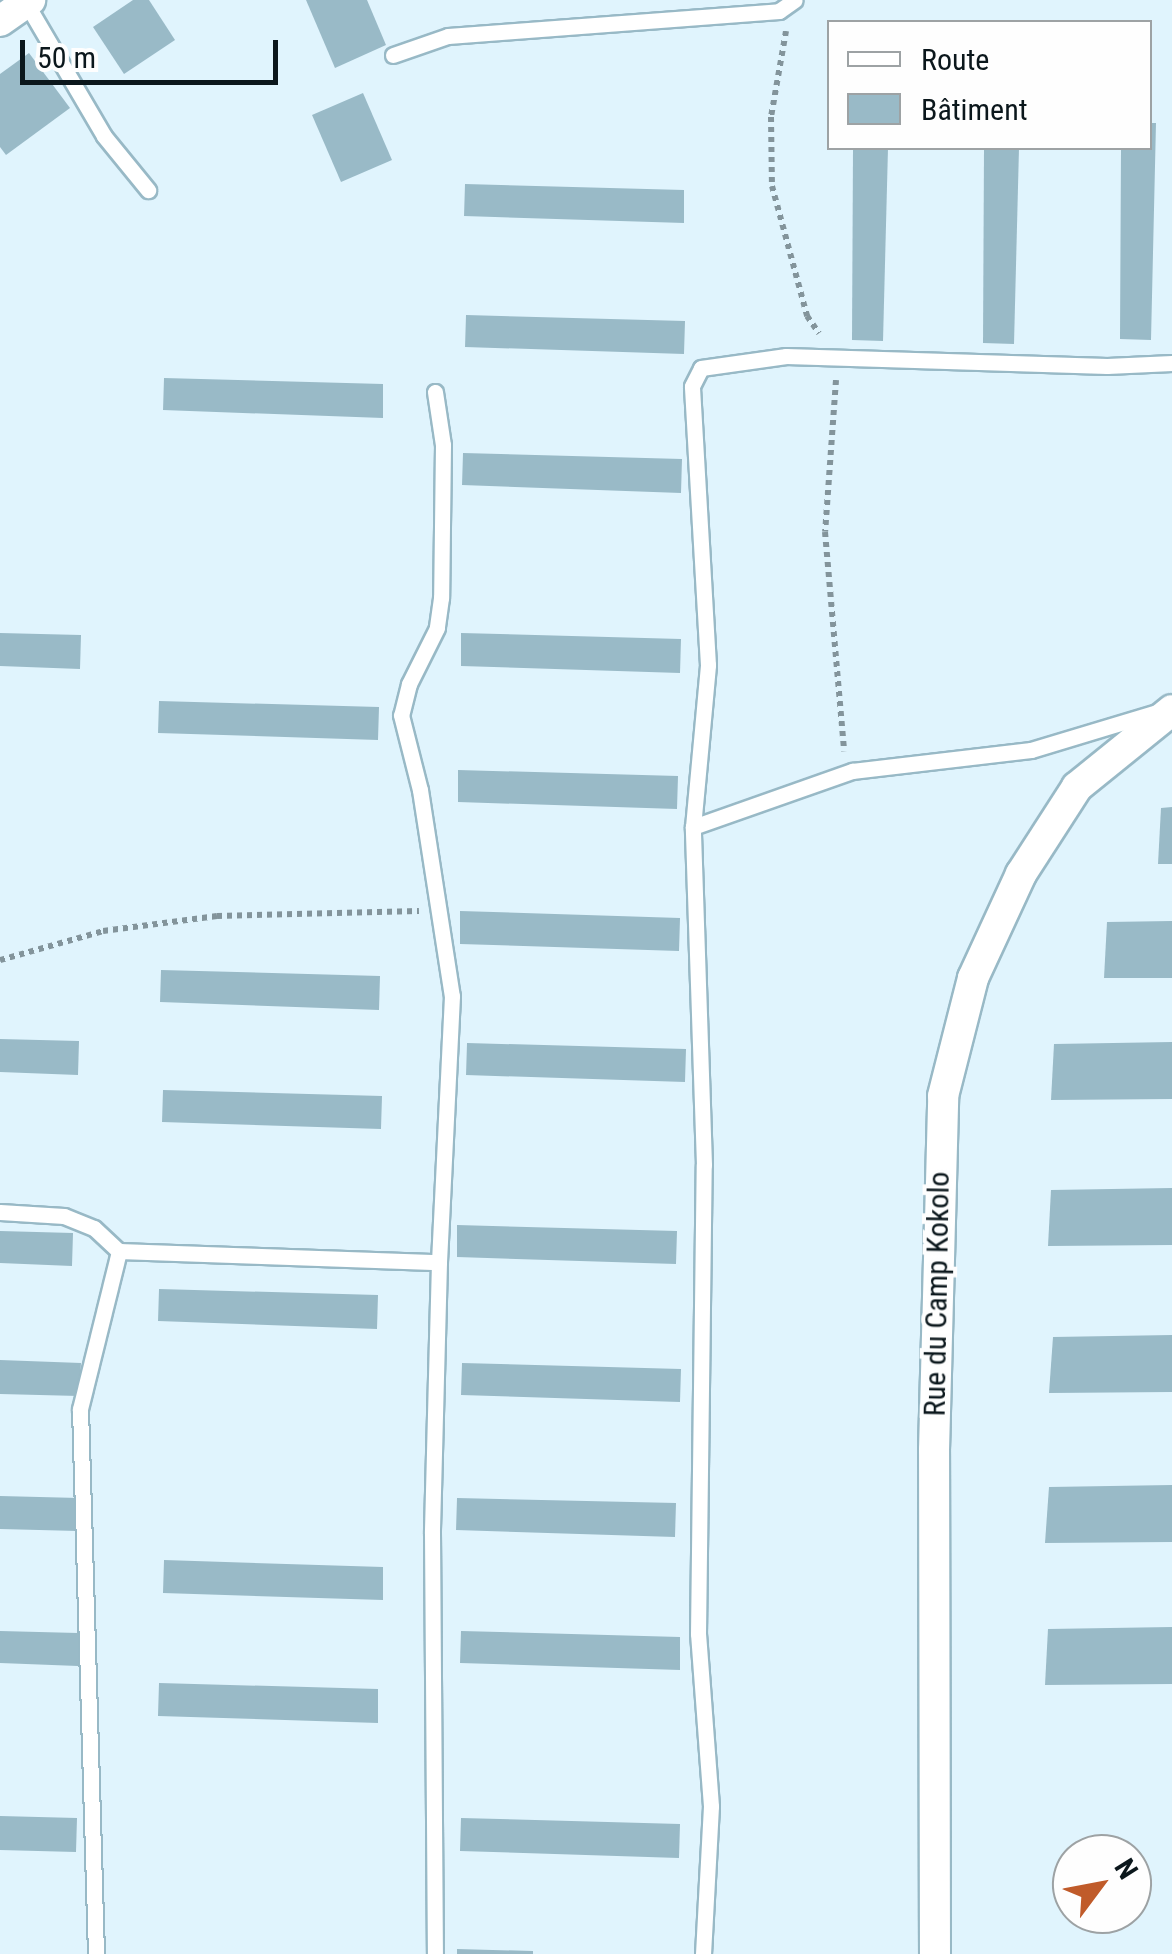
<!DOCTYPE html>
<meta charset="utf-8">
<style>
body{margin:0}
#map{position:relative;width:1172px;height:1954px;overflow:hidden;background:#e0f4fd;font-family:"Roboto Condensed",sans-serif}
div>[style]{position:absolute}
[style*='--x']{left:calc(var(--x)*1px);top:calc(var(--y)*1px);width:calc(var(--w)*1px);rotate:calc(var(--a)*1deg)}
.building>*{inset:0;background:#99bac7}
.path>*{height:6px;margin-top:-3px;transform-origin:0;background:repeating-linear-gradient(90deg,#83949b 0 5px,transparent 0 10px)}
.roads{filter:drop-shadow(2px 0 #98b9c6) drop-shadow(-2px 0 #98b9c6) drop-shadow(0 2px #98b9c6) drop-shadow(0 -2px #98b9c6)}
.service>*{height:15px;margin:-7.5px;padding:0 7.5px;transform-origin:7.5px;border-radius:7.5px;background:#fff}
.minor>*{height:30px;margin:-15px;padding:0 15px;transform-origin:15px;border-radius:15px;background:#fff}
span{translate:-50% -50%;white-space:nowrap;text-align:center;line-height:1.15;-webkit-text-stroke:8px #fefefe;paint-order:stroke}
.street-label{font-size:30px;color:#0b171c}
.legend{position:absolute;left:827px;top:20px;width:325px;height:130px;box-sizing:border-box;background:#fefefe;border:2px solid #9da2a4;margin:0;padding:12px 18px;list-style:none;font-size:30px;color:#0b171c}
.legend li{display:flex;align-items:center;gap:20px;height:50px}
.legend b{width:50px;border:2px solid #9da2a4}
.north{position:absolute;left:1052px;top:1834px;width:100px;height:100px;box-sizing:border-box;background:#fefefe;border:2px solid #9da2a4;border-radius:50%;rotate:58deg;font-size:28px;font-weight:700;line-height:40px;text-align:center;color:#0b171c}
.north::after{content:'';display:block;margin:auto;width:35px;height:45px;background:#c05b2a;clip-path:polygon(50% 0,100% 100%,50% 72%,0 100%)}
.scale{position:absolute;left:20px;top:40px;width:258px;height:45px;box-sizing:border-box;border:5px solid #0b171c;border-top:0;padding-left:12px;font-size:30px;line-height:35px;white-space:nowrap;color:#0b171c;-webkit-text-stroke:8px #fefefe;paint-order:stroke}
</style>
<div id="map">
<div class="building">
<div style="clip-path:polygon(133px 0,149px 0,175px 40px,124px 74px,93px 27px)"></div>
<div style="clip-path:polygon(306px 0,367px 0,386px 45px,335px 68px)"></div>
<div style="clip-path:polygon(29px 53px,70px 108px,6px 155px,0 147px,0 74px)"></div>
<div style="clip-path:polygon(363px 93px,392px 160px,341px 182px,312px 115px)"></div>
<div style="clip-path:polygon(1150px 123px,1156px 123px,1151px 340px,1120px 339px,1121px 148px,1150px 148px)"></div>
<div style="clip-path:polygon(853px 148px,888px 148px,883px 341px,852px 340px)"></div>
<div style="clip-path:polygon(984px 148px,1019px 148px,1014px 344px,983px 343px)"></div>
<div style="clip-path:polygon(465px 184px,684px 190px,684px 223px,464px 216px)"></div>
<div style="clip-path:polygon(466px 315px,685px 321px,684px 354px,465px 347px)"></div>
<div style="clip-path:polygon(164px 378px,383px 384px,383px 418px,163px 410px)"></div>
<div style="clip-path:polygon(463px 453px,682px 459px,681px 493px,462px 485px)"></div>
<div style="clip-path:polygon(0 633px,81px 635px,80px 669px,0 666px)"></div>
<div style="clip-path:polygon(461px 633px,681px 639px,680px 673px,461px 666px)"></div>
<div style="clip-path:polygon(159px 701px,379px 707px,378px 740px,158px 733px)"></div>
<div style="clip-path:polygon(458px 770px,678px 776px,677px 809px,458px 802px)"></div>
<div style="clip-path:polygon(1172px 807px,1172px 864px,1158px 864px,1161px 808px)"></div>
<div style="clip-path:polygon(460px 911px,680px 918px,679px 951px,460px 944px)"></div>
<div style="clip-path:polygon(1172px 921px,1172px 978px,1104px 978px,1107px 922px)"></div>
<div style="clip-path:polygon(161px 970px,380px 976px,379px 1010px,160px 1002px)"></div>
<div style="clip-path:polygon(0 1039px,79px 1041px,78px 1075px,0 1072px)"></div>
<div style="clip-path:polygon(1172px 1042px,1172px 1099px,1051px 1100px,1054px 1044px)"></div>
<div style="clip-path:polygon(467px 1043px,686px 1049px,685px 1082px,466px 1075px)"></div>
<div style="clip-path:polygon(163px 1090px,382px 1096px,381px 1129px,162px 1122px)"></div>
<div style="clip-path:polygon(1172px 1188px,1172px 1245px,1048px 1246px,1051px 1190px)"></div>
<div style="clip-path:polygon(457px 1225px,677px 1231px,676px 1264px,457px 1257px)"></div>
<div style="clip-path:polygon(0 1231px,73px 1233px,72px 1266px,0 1263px)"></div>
<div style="clip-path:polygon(159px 1289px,378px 1295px,377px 1329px,158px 1321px)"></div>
<div style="clip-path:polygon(1172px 1335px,1172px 1392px,1049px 1393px,1053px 1337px)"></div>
<div style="clip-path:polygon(0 1360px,81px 1363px,79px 1396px,0 1394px)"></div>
<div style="clip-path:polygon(462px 1363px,681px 1369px,680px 1402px,461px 1395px)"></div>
<div style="clip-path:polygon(1172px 1485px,1172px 1542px,1045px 1543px,1049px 1487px)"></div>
<div style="clip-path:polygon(0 1496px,79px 1498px,78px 1531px,0 1529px)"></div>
<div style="clip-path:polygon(457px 1498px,676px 1503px,675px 1537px,456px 1530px)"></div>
<div style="clip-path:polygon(164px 1560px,383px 1567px,383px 1600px,163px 1593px)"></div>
<div style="clip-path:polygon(1172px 1627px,1172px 1684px,1045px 1685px,1048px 1629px)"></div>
<div style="clip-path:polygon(0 1631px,78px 1633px,78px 1666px,0 1663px)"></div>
<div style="clip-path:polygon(461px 1631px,680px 1637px,680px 1670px,460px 1663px)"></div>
<div style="clip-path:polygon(159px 1683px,378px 1689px,378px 1723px,158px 1716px)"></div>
<div style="clip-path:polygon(0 1816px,77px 1818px,76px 1852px,0 1850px)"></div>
<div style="clip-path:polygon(461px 1818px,680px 1824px,679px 1858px,460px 1851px)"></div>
<div style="clip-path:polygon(457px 1949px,533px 1951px,533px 1954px,457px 1954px)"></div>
</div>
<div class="path">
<div style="--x:786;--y:31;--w:87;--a:99.9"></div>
<div style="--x:771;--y:117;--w:69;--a:89.2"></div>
<div style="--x:772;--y:186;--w:135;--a:74.9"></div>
<div style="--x:807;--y:316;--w:21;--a:55"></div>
<div style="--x:836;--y:380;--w:152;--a:94.1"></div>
<div style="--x:825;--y:532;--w:220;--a:85"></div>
<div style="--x:0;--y:960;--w:107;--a:-15.7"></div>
<div style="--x:103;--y:931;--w:115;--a:-7.5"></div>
<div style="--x:217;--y:916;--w:202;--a:-1.4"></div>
</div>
<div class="roads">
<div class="service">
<div style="--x:26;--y:3;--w:154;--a:59.6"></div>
<div style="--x:104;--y:136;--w:70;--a:50.8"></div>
<div style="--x:393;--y:55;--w:58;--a:-19.1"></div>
<div style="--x:448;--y:36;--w:332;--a:-4.3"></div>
<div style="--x:779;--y:11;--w:19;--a:-35"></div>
<div style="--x:435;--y:392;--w:54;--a:81.4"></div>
<div style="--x:443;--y:445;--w:153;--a:90.7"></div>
<div style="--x:441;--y:598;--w:30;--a:98"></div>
<div style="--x:437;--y:628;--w:63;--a:116.6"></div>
<div style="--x:409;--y:684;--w:32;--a:104"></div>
<div style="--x:401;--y:715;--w:77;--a:75.8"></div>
<div style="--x:420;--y:790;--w:208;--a:81.2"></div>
<div style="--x:452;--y:996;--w:266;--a:92.8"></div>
<div style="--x:439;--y:1262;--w:271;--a:91.5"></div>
<div style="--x:432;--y:1533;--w:421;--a:89.6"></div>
<div style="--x:693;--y:827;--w:169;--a:-19.4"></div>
<div style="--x:852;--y:771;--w:180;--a:-6.7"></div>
<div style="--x:1031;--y:750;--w:132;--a:-16.8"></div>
<div style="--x:0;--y:1212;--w:64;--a:3.6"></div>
<div style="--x:64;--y:1216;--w:32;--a:22"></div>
<div style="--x:94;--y:1228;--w:34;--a:43"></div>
<div style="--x:119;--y:1251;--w:320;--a:2"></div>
<div style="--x:96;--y:1954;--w:545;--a:-91.68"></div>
<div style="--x:80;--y:1409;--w:163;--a:-76.1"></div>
<div style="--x:703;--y:1954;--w:148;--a:-86.9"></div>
<div style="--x:711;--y:1806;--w:172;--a:-94.3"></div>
<div style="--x:698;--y:1634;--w:469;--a:-89.3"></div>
<div style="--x:704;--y:1165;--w:338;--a:-91.9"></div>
<div style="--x:693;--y:827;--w:163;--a:-84.7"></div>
<div style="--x:708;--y:665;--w:279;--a:-93.3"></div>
<div style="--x:692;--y:386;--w:20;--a:-63"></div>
<div style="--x:701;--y:368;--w:86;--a:-8"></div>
<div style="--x:786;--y:356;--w:321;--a:1.8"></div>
<div style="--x:1107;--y:366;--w:65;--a:-2.6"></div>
</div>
<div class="minor">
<div style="--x:0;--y:21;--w:37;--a:-35"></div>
<div style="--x:935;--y:1954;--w:504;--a:-90.11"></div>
<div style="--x:934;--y:1450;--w:354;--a:-88.5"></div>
<div style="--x:943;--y:1096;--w:122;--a:-75.7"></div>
<div style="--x:973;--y:978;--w:115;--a:-65.2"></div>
<div style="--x:1021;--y:874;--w:103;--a:-57.2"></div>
<div style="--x:1077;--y:787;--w:122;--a:-39"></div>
</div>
</div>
<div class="street-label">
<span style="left:937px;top:1294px;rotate:-89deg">Rue du Camp Kokolo</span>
</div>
<ul class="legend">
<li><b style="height:12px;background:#fff"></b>Route</li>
<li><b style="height:28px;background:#99bac7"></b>Bâtiment</li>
</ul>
<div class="north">N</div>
<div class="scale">50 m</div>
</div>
